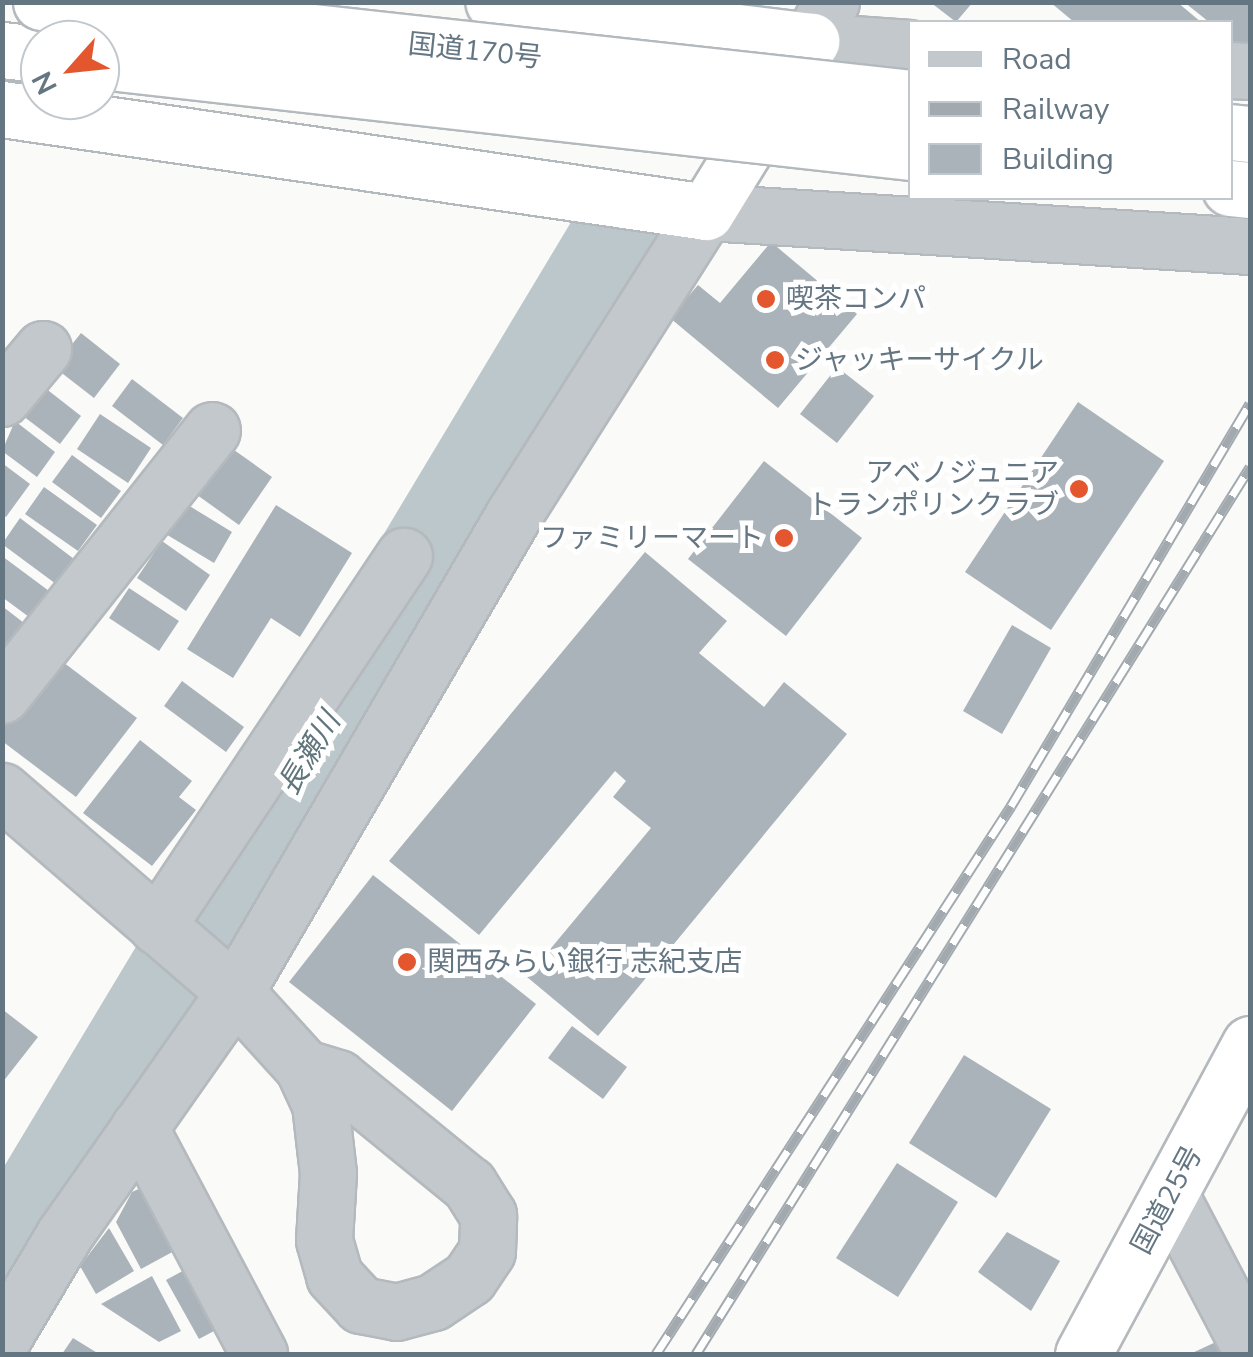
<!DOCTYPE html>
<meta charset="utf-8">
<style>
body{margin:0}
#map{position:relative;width:1253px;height:1357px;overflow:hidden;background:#fafaf8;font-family:"Nunito Sans","Noto Sans JP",sans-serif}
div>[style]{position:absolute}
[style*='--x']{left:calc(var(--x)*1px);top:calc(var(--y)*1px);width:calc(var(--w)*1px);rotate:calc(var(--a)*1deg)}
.river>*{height:100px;margin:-50px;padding:0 50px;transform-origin:50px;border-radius:50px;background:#bbc7cb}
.building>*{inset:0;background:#aab3b9}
.roads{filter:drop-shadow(2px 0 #b4b9bd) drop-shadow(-2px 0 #b4b9bd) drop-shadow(0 2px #b4b9bd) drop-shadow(0 -2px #b4b9bd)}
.minor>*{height:55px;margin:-27.5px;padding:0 27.5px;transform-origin:27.5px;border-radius:27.5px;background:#c3c8cc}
.highway>*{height:55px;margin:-27.5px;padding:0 27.5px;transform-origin:27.5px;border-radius:27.5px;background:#fff}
.rail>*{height:11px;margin-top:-5.5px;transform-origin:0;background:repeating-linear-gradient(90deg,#fff 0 22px,#a2aab0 0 44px);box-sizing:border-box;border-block:2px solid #a2aab0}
.bridges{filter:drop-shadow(2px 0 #b4b9bd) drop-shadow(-2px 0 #b4b9bd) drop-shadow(0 2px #b4b9bd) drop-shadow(0 -2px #b4b9bd)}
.highway-bridge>*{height:55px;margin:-27.5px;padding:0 27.5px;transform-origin:27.5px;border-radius:27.5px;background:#fff}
.dots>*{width:28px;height:28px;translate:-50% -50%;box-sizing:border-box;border:5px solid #fff;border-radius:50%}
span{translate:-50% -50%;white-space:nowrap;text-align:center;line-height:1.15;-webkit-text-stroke:10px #fff;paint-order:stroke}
.street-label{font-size:28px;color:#657683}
.poi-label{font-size:28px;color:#657683}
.left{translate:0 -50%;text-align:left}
.right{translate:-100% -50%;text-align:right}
.water-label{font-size:30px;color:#60757c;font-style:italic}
.frame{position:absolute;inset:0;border:5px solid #657683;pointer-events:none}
.legend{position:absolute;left:908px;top:20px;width:325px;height:180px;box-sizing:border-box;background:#fff;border:2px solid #c1c8cd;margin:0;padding:12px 18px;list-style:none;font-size:30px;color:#657683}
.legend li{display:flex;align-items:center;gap:20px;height:50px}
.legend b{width:50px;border:2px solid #c1c8cd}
.north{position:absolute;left:20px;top:20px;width:100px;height:100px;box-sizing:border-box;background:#fff;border:2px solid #c1c8cd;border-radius:50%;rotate:243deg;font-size:28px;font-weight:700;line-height:40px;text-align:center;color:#657683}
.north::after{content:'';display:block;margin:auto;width:35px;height:45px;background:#e4572e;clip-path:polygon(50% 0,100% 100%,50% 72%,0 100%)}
</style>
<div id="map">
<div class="river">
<div style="--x:2;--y:1267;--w:1197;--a:-59.02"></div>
</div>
<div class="building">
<div style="clip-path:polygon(930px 2px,973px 2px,956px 22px)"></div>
<div style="clip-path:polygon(1050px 2px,1177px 2px,1201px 22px,1074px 22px)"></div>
<div style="clip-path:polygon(1184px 2px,1250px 2px,1250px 53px,1230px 40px,1230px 22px,1209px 22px)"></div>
<div style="clip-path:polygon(771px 242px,857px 314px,778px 408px,670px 318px,698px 285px,720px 303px)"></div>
<div style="clip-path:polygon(81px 333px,120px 364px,94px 398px,54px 367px)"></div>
<div style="clip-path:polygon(837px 367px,874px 396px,837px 443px,800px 414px)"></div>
<div style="clip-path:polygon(132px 379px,183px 418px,163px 445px,112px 406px)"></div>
<div style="clip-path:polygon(40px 384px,81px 416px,60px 444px,19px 413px)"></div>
<div style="clip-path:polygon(1078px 402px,1164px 461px,1051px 630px,965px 572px)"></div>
<div style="clip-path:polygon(100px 414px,151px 448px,128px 483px,77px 449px)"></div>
<div style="clip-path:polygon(15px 421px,55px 452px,37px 477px,2px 451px)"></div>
<div style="clip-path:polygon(227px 445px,272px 477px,239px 525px,193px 492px)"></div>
<div style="clip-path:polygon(72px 455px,121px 491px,101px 518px,52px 482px)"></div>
<div style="clip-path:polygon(764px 461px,862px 538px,786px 636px,688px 559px)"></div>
<div style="clip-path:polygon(2px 463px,30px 484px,6px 517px,2px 514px)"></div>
<div style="clip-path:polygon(44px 487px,97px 525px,78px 551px,25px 514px)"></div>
<div style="clip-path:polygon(183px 502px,232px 532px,214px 563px,164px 533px)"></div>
<div style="clip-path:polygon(276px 505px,352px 553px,300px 637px,271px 618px,233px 678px,187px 649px)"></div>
<div style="clip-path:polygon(20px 518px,74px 559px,56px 584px,2px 544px)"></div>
<div style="clip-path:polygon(162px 541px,210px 575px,186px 611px,137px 578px)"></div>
<div style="clip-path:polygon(645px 552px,727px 621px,699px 653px,764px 707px,784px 682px,847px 734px,598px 1036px,527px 977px,651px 828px,613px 797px,626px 781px,615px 771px,479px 935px,389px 861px)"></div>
<div style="clip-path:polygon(2px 556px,49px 591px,29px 617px,2px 597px)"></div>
<div style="clip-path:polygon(129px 588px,179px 621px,159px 651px,109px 618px)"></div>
<div style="clip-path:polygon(2px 606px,24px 623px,2px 649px)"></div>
<div style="clip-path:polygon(1012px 625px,1051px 648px,1002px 734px,963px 711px)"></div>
<div style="clip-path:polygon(55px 656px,137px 718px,76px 797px,2px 741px,2px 726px)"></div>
<div style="clip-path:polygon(182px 681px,244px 727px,226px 752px,164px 706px)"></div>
<div style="clip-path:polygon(140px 740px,192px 781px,179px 797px,196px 810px,152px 866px,83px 813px)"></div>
<div style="clip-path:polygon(373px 875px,536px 1004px,452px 1111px,289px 982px)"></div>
<div style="clip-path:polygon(2px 1009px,38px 1037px,2px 1083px)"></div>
<div style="clip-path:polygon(572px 1026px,627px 1067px,603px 1099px,548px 1058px)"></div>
<div style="clip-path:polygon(964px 1055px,1051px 1109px,996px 1198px,909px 1143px)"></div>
<div style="clip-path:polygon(897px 1163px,958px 1202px,898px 1297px,836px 1258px)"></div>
<div style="clip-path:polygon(143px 1187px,176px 1250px,141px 1269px,116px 1222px,132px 1192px)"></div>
<div style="clip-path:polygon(109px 1228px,134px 1271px,96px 1294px,80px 1266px)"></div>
<div style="clip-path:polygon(1007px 1232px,1060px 1261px,1031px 1311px,978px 1272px)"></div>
<div style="clip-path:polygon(190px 1267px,210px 1304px,202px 1309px,214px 1331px,199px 1339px,166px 1280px)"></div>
<div style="clip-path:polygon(152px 1276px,181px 1331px,159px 1342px,101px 1304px)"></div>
<div style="clip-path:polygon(73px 1338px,99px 1354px,62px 1354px)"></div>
<div style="clip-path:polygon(1218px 1341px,1225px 1354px,1190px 1354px)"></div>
</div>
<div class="roads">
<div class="minor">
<div style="--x:831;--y:2;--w:44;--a:117.1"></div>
<div style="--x:811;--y:41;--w:99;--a:4"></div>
<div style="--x:1230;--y:70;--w:20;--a:3"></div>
<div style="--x:2;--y:398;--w:64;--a:-50.1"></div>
<div style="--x:2;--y:695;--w:338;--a:-51.6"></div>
<div style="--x:2;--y:791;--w:308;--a:40.8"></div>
<div style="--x:235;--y:992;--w:101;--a:47.8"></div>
<div style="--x:303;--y:1067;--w:41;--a:65.3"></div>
<div style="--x:320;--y:1104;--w:69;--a:83.4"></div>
<div style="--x:328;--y:1173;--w:67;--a:93.4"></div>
<div style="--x:324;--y:1240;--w:37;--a:74"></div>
<div style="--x:334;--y:1276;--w:40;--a:47"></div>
<div style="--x:361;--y:1305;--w:36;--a:11"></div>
<div style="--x:396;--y:1312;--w:38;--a:-15"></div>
<div style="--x:433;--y:1302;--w:43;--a:-33.7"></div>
<div style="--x:469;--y:1278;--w:32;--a:-56"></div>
<div style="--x:487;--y:1251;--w:36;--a:-88"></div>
<div style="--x:488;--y:1215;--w:36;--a:-122"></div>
<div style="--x:469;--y:1185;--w:169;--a:-140.8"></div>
<div style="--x:338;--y:1078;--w:37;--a:-163"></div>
<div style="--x:157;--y:926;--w:445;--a:-56.3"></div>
<div style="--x:139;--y:1127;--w:257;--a:62.1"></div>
<div style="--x:1170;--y:1195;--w:173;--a:62.4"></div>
<div style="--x:2;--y:1339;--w:121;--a:-59.2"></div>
<div style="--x:64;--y:1235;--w:297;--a:-54.9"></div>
<div style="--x:235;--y:992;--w:553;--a:-59.73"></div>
<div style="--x:514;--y:514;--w:358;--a:-57.6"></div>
<div style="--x:706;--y:212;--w:545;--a:3.58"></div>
</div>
<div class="highway">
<div style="--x:2;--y:50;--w:38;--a:6"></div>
<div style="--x:2;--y:109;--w:711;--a:8.32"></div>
<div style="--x:706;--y:212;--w:201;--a:-58.4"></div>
<div style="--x:811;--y:41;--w:320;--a:-173"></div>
<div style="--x:1230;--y:132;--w:20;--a:6"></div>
<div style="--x:1230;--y:188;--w:20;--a:6"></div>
<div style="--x:1083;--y:1354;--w:352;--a:-61.7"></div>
</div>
</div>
<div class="rail">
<div style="--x:656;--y:1354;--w:653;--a:-57.06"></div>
<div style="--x:1011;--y:806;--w:468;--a:-59.3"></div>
<div style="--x:696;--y:1354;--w:1046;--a:-58.01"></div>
</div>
<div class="bridges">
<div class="highway-bridge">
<div style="--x:41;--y:2;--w:874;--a:6.3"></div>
<div style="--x:100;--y:61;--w:815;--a:6.41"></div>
</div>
</div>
<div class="dots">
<div style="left:766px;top:299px;background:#e4572e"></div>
<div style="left:775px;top:360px;background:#e4572e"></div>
<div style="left:1079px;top:489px;background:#e4572e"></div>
<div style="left:784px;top:538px;background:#e4572e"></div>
<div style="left:407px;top:962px;background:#e4572e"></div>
</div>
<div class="street-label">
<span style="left:475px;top:51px;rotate:6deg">国道170号</span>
<span style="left:1167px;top:1200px;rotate:-62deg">国道25号</span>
</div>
<div class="poi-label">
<span class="left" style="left:786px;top:299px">喫茶コンパ</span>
<span class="left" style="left:795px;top:360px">ジャッキーサイクル</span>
<span class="right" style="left:1059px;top:489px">アベノジュニア<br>トランポリンクラブ</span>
<span class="right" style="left:764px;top:538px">ファミリーマート</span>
<span class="left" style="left:427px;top:962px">関西みらい銀行 志紀支店</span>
</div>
<div class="water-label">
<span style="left:310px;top:754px;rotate:-59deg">長瀬川</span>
</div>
<div class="frame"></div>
<ul class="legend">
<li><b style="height:12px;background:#c3c8cc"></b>Road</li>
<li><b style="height:12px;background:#a2aab0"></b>Railway</li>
<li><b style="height:28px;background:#aab3b9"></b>Building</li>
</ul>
<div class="north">N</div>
</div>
